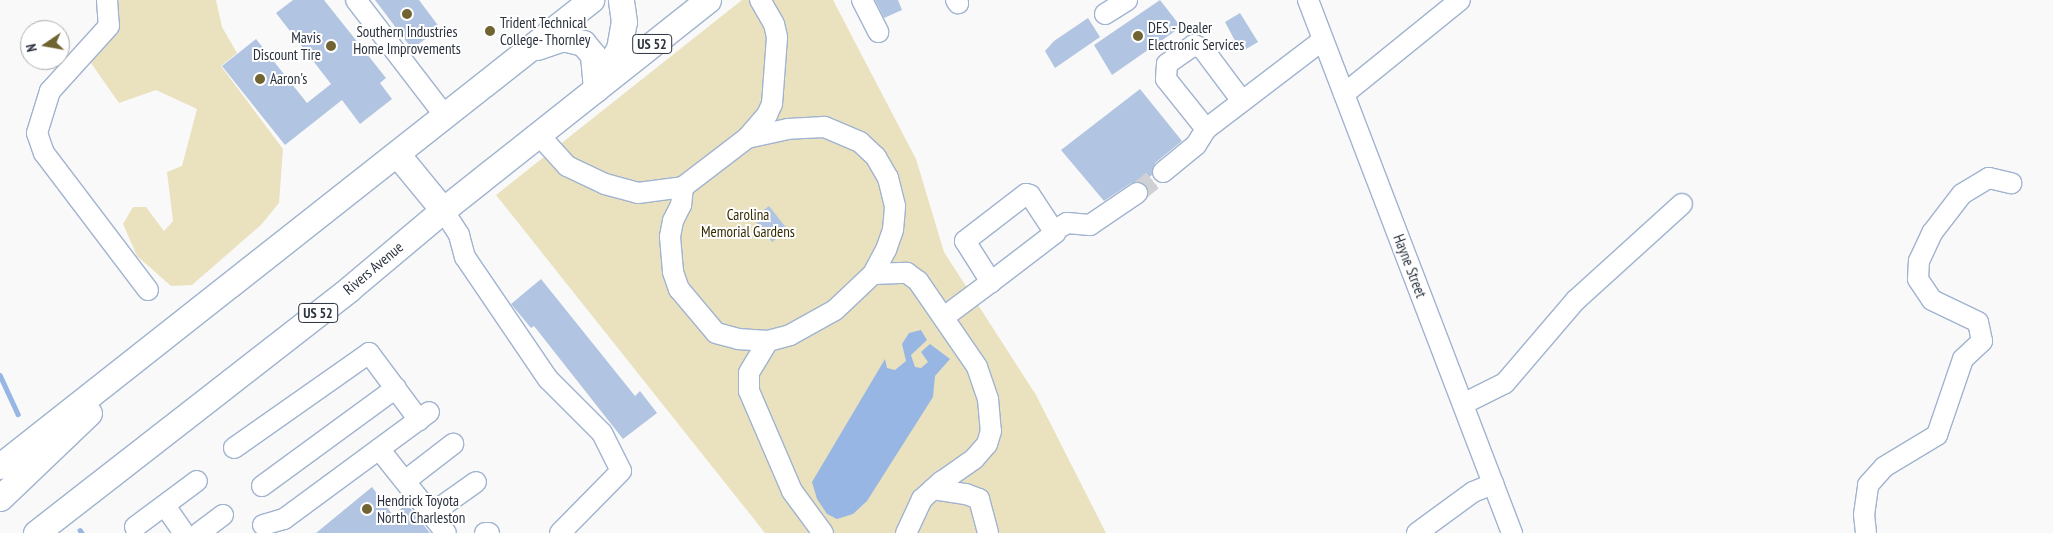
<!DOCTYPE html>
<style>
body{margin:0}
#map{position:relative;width:2053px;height:533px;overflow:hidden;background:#f9f9f9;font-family:"PT Sans Narrow",sans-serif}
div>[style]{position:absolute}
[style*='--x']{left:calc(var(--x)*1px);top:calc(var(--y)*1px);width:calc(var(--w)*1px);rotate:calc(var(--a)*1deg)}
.green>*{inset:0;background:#eae2bf}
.water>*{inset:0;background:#97b6e3}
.stream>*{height:4.5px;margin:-2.25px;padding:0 2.25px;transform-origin:2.25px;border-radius:2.25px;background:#97b6e3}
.building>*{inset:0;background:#b1c4e1}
.minor-tunnel>*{height:20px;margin-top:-10px;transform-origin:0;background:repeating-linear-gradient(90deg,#d0d1d4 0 20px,transparent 0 30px)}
.roads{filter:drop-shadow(1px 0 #a0b3cf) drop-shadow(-1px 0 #a0b3cf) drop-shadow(0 1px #a0b3cf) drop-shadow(0 -1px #a0b3cf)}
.minor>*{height:20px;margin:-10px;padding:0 10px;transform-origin:10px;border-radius:10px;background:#fff}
.major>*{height:25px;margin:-12.5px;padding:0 12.5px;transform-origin:12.5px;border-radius:12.5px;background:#fff}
.dots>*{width:14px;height:14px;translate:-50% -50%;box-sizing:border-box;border:2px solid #fff;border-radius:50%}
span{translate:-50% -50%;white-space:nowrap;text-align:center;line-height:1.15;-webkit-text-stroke:4px #fff;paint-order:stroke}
.shield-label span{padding:1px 4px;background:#fff;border:1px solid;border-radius:4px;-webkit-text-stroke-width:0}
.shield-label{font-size:14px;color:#2b333e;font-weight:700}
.poi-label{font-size:15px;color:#2b333e}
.left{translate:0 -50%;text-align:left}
.right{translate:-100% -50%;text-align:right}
.park-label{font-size:15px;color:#342b00}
.street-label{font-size:15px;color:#2b333e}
.north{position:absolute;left:20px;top:20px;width:50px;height:50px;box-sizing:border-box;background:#fff;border:1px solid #aaadb2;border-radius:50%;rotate:258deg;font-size:14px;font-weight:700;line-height:20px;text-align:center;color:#2b333e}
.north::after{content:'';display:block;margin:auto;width:18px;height:22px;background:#706431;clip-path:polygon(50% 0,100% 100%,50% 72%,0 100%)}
</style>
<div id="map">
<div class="green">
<div style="clip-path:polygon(103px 0,216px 0,222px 27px,237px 53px,221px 66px,283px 149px,279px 203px,261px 225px,192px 285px,171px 286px,137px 256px,123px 224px,133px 207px,146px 207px,164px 231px,173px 221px,167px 172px,182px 166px,197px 109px,156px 90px,119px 103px,91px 63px,114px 34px)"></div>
<div style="clip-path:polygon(742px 0,833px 0,916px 159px,944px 252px,1036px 395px,1106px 533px,765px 533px,496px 195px)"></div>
</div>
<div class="water">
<div style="clip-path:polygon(921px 330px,927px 340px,911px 355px,915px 367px,921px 368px,928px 362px,921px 352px,930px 344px,950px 359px,935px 376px,933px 397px,867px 501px,853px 514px,837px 519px,827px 514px,817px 499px,812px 482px,885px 359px,887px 368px,895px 370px,906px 361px,902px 344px,909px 333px)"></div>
</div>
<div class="stream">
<div style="--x:0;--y:375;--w:43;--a:65.2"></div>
<div style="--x:80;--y:530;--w:4;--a:56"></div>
</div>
<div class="building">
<div style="clip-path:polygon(293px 0,324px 0,386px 78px,380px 83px,392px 99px,360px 124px,342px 100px,285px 145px,222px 66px,256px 39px,307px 103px,331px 84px,276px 13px)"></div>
<div style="clip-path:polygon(375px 0,419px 0,440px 28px,412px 49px)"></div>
<div style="clip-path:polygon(875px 0,898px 0,902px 10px,884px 18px)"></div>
<div style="clip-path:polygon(1160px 0,1181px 27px,1112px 75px,1094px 45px)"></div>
<div style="clip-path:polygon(1240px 13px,1258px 42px,1241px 52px,1225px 22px)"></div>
<div style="clip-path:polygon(1088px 18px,1100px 37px,1055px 68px,1045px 51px,1054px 41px)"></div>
<div style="clip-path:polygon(1140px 89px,1182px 141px,1155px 163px,1152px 175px,1142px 182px,1131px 183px,1104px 201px,1061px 150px)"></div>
<div style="clip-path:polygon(769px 206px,788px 230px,772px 242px,753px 218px)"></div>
<div style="clip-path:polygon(541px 279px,635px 396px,640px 391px,657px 413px,623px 439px,534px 326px,531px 328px,511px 304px)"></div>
<div style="clip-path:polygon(372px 487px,393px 515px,407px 504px,430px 533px,316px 533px)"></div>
</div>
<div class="minor-tunnel">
<div style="--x:1137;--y:193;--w:33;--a:-39"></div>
</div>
<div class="roads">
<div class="minor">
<div style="--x:107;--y:0;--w:26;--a:86"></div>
<div style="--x:109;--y:26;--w:88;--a:132.2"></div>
<div style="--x:50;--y:91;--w:44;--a:107.2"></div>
<div style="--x:37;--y:133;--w:21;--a:71"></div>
<div style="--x:44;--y:153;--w:172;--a:52.8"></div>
<div style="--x:356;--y:0;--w:146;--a:52.5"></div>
<div style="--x:862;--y:0;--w:36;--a:63"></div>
<div style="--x:956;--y:0;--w:4;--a:56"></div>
<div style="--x:1308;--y:0;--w:571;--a:69.06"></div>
<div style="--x:1105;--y:14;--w:26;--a:-32"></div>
<div style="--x:1344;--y:94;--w:149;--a:-39"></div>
<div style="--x:1242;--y:101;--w:65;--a:-126.9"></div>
<div style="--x:1203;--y:49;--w:10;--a:-156"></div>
<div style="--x:1194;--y:45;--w:33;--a:145"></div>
<div style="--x:1167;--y:64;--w:15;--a:94"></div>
<div style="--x:1166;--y:79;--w:64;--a:51.3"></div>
<div style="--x:1206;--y:129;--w:147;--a:-37.3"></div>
<div style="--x:539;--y:135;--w:42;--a:47.9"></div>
<div style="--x:567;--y:166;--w:42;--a:25.3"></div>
<div style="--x:605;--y:184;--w:34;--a:15"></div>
<div style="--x:638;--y:193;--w:45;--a:-7.6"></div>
<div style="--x:683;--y:187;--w:81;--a:-37.4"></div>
<div style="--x:747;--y:138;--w:30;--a:-49"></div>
<div style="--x:767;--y:115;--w:12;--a:-66"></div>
<div style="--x:772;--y:104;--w:67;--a:-85.7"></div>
<div style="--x:777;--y:37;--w:13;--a:-103"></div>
<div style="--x:774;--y:24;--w:28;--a:-120"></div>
<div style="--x:1163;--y:172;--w:43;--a:-39.3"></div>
<div style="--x:1196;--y:145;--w:19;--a:-58"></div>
<div style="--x:683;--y:187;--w:18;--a:96"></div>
<div style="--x:681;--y:205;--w:18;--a:117"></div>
<div style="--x:673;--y:221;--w:16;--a:101"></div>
<div style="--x:670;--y:237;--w:35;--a:85"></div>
<div style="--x:673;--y:272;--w:18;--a:71"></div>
<div style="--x:679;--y:289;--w:57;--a:49.9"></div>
<div style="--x:716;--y:333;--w:23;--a:15"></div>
<div style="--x:738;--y:339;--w:30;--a:4"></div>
<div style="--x:768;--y:341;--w:23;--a:-15"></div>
<div style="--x:790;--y:335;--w:51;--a:-29.1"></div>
<div style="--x:835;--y:310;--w:52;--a:-43.5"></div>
<div style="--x:873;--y:274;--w:27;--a:-62"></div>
<div style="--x:886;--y:250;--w:21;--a:-71"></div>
<div style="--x:893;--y:230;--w:24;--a:-85"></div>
<div style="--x:895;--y:206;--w:29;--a:-104"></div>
<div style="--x:888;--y:178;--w:24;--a:-120"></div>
<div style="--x:876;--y:157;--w:22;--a:-137"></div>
<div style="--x:860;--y:142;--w:39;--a:-157"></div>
<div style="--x:824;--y:127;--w:36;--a:177"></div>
<div style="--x:788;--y:129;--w:42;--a:167.6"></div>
<div style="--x:443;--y:210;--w:30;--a:57"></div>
<div style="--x:459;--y:235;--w:23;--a:75"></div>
<div style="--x:465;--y:257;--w:148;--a:55.8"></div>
<div style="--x:548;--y:379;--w:76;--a:45"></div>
<div style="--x:602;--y:433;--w:42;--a:63.4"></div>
<div style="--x:621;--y:471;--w:87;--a:134.5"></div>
<div style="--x:1055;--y:230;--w:14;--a:-30"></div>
<div style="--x:1067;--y:223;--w:23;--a:5"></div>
<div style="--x:1090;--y:225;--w:57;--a:-34.2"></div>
<div style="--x:873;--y:274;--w:34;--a:-2"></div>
<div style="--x:907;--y:273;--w:14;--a:36"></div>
<div style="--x:918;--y:281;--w:104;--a:55.5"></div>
<div style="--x:977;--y:367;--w:34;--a:71"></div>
<div style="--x:988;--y:399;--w:32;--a:85"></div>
<div style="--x:991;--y:431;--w:14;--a:107"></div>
<div style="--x:987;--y:444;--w:20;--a:131"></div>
<div style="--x:974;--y:459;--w:39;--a:145"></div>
<div style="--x:942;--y:481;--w:27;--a:138"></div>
<div style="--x:922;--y:499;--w:38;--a:115"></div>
<div style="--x:944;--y:317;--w:59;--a:-36.7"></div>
<div style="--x:991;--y:282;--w:81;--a:-37.4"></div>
<div style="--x:1055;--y:233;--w:45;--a:-123.3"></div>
<div style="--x:1030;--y:195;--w:4;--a:-166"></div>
<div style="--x:1026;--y:194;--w:77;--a:142.4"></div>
<div style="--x:965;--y:241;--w:49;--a:57.6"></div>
<div style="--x:768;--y:341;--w:37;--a:121"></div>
<div style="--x:749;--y:373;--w:18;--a:90"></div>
<div style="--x:749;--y:391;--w:109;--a:66.7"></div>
<div style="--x:792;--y:491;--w:52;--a:53.6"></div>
<div style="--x:1463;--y:404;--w:47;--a:-26.6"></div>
<div style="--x:1505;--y:383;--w:109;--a:-49.5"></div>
<div style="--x:1576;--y:300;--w:143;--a:-42.2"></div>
<div style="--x:234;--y:448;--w:165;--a:-35.1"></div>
<div style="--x:369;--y:353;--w:84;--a:53.3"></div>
<div style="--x:379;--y:449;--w:107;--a:51.4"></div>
<div style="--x:405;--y:481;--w:61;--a:-37.6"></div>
<div style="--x:262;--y:486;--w:166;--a:-36.2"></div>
<div style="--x:933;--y:489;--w:33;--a:9"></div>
<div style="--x:966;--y:494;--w:14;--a:21"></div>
<div style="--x:979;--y:499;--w:35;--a:75"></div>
<div style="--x:165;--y:506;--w:33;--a:55"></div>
<div style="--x:431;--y:514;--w:55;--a:-35.4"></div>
<div style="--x:263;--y:525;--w:22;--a:-16"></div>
<div style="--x:284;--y:519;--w:180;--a:-36.4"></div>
<div style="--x:135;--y:527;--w:77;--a:-36.6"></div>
<div style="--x:199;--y:533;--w:30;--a:-37"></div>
<div style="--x:485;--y:533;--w:4;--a:0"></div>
<div style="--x:1417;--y:533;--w:69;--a:-36.2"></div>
<div style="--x:1473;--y:492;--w:22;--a:-22"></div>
<div style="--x:1866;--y:533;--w:18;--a:-96"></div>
<div style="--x:1864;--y:515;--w:30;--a:-82"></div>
<div style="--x:1868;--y:485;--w:24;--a:-48"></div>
<div style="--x:1884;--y:467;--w:62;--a:-31.1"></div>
<div style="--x:1937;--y:435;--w:80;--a:-71.1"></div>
<div style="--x:1963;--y:359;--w:26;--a:-43"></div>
<div style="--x:1982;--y:341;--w:19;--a:-102"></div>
<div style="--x:1978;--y:322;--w:51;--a:-154.4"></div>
<div style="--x:1932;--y:300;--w:25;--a:-124"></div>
<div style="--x:1918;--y:279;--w:18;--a:-87"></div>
<div style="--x:1919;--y:261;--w:31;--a:-65"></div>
<div style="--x:1932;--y:233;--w:49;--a:-52.4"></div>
<div style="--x:1962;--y:194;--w:31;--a:-31"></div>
<div style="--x:1989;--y:178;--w:23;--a:13"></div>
</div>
<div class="major">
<div style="--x:537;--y:47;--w:28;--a:-19"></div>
<div style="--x:563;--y:38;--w:21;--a:14"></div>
<div style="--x:583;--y:43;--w:16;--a:50"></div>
<div style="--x:593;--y:55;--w:34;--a:85"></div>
<div style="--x:602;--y:78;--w:34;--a:-60"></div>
<div style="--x:619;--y:49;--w:27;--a:-80"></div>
<div style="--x:624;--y:22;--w:22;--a:-98"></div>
<div style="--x:397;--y:154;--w:72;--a:50.6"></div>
<div style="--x:0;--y:466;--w:753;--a:-38.26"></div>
<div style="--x:0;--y:498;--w:123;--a:-43.7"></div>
<div style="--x:36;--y:533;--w:397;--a:-37.9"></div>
<div style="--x:349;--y:289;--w:123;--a:-40"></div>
<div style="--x:443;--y:210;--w:338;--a:-38.4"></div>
</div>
</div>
<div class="dots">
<div style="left:407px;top:14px;background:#706431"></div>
<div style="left:490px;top:31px;background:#706431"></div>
<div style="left:1138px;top:36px;background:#706431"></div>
<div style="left:331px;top:46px;background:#706431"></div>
<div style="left:260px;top:79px;background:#706431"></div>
<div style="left:367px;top:509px;background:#706431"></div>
</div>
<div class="shield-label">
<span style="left:652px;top:44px">US 52</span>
<span style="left:318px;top:313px">US 52</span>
</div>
<div class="poi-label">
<span class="left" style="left:500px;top:31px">Trident Technical<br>College- Thornley</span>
<span class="left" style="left:1148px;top:36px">DES - Dealer<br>Electronic Services</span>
<span style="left:407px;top:40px">Southern Industries<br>Home Improvements</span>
<span class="right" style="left:321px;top:46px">Mavis<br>Discount Tire</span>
<span class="left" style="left:270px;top:79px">Aaron's</span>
<span class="left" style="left:377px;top:509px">Hendrick Toyota<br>North Charleston</span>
</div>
<div class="park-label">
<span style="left:748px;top:223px">Carolina<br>Memorial Gardens</span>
</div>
<div class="street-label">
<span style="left:1410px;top:266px;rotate:69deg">Hayne Street</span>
<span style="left:373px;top:268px;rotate:-40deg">Rivers Avenue</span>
</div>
<div class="north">N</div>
</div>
